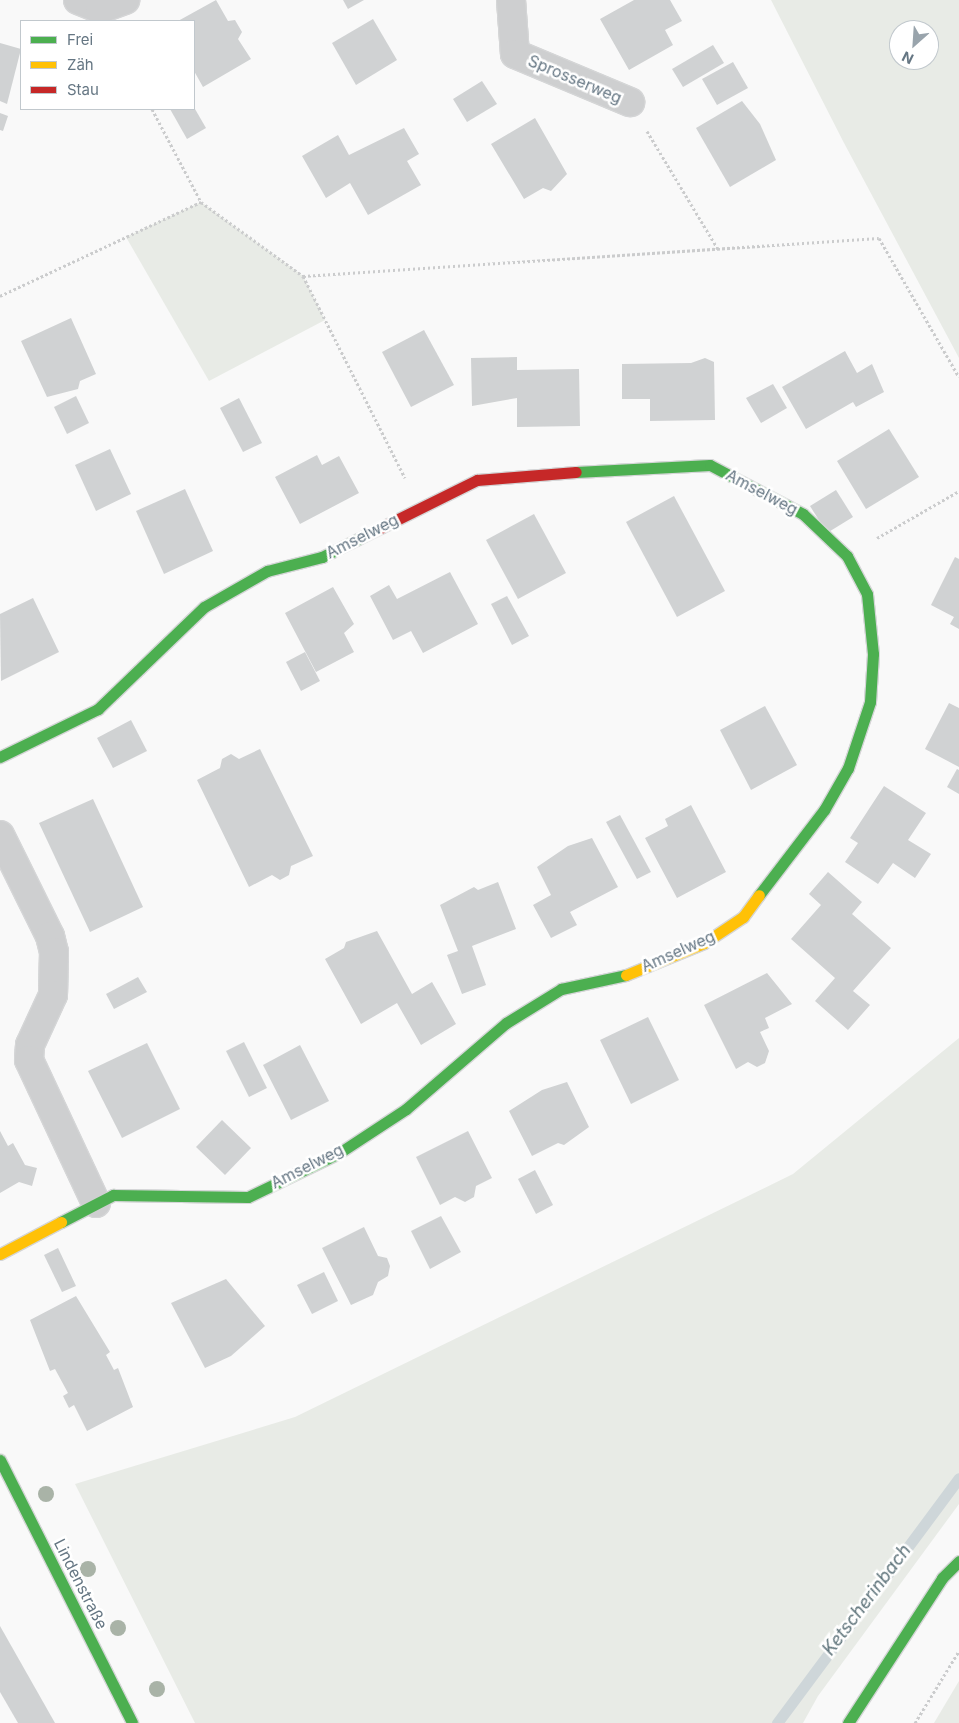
<!DOCTYPE html>
<meta charset="utf-8">
<style>
body{margin:0}
#map{position:relative;width:959px;height:1723px;overflow:hidden;background:#f9f9f9;font-family:Inter,sans-serif}
div>[style]{position:absolute}
[style*='--x']{left:calc(var(--x)*1px);top:calc(var(--y)*1px);width:calc(var(--w)*1px);rotate:calc(var(--a)*1deg)}
.green>*{inset:0;background:#e8ebe6}
.stream>*{height:11px;margin:-5.5px;padding:0 5.5px;transform-origin:5.5px;border-radius:5.5px;background:#ced6d9}
.building>*{inset:0;background:#d0d2d3}
.path>*{height:3px;margin-top:-1.5px;transform-origin:0;background:repeating-linear-gradient(90deg,#cbcccd 0 2.5px,transparent 0 5px)}
.roads{filter:drop-shadow(1px 0 #d5d6d7) drop-shadow(-1px 0 #d5d6d7) drop-shadow(0 1px #d5d6d7) drop-shadow(0 -1px #d5d6d7)}
.street>*{height:28px;margin:-14px;padding:0 14px;transform-origin:14px;border-radius:14px;background:#cecfd0}
.fast>*{height:11px;margin:-5.5px;padding:0 5.5px;transform-origin:5.5px;border-radius:5.5px;background:#4caf50}
.slow>*{height:11px;margin:-5.5px;padding:0 5.5px;transform-origin:5.5px;border-radius:5.5px;background:#ffc107}
.jam>*{height:11px;margin:-5.5px;padding:0 5.5px;transform-origin:5.5px;border-radius:5.5px;background:#c62828}
.trees>*{width:16px;height:16px;margin:-8px;border-radius:50%;background:#a9b3a7}
span{translate:-50% -50%;white-space:nowrap;text-align:center;line-height:1.15;-webkit-text-stroke:5px #fff;paint-order:stroke}
.street-label{font-size:16px;color:#657683}
.water-label{font-size:18px;color:#60757c;font-style:italic}
.legend{position:absolute;left:20px;top:20px;width:175px;height:90px;box-sizing:border-box;background:#fff;border:1px solid #c1c8cd;margin:0;padding:6px 9px;list-style:none;font-size:15px;color:#657683}
.legend li{display:flex;align-items:center;gap:10px;height:25px}
.legend b{width:25px;border:1px solid #c1c8cd}
.north{position:absolute;left:889px;top:20px;width:50px;height:50px;box-sizing:border-box;background:#fff;border:1px solid #c1c8cd;border-radius:50%;rotate:206deg;font-size:14px;font-weight:700;line-height:20px;text-align:center;color:#657683}
.north::after{content:'';display:block;margin:auto;width:18px;height:22px;background:#99a4ac;clip-path:polygon(50% 0,100% 100%,50% 72%,0 100%)}
</style>
<div id="map">
<div class="green">
<div style="clip-path:polygon(evenodd,771px 0,959px 0,959px 358px,844px 143px,771px 0,899px 30px,929px 30px,929px 60px,899px 60px,899px 30px)"></div>
<div style="clip-path:polygon(201px 202px,303px 276px,325px 320px,209px 381px,126px 237px)"></div>
<div style="clip-path:polygon(959px 1038px,959px 1504px,818px 1696px,803px 1723px,195px 1723px,75px 1484px,295px 1417px,793px 1174px)"></div>
<div style="clip-path:polygon(959px 1681px,959px 1723px,934px 1723px)"></div>
</div>
<div class="stream">
<div style="--x:777;--y:1723;--w:305;--a:-53.4"></div>
</div>
<div class="building">
<div style="clip-path:polygon(216px 0,228px 21px,235px 20px,242px 32px,238px 39px,251px 59px,203px 87px,194px 71px,194px 21px,178px 21px)"></div>
<div style="clip-path:polygon(343px 0,364px 0,348px 9px)"></div>
<div style="clip-path:polygon(634px 0,670px 0,682px 21px,665px 30px,673px 45px,629px 70px,600px 19px)"></div>
<div style="clip-path:polygon(373px 19px,397px 60px,356px 85px,332px 43px)"></div>
<div style="clip-path:polygon(0 43px,21px 49px,7px 104px,0 101px)"></div>
<div style="clip-path:polygon(713px 45px,724px 63px,683px 87px,672px 69px)"></div>
<div style="clip-path:polygon(733px 62px,748px 88px,717px 105px,702px 79px)"></div>
<div style="clip-path:polygon(482px 81px,497px 104px,467px 122px,453px 99px)"></div>
<div style="clip-path:polygon(742px 101px,760px 124px,776px 160px,730px 187px,696px 128px)"></div>
<div style="clip-path:polygon(170px 109px,195px 109px,206px 128px,187px 139px)"></div>
<div style="clip-path:polygon(0 113px,8px 116px,3px 131px,0 130px)"></div>
<div style="clip-path:polygon(535px 118px,567px 174px,551px 191px,543px 188px,524px 199px,491px 144px)"></div>
<div style="clip-path:polygon(404px 128px,419px 154px,407px 161px,421px 185px,368px 215px,350px 183px,326px 198px,302px 156px,338px 135px,349px 155px)"></div>
<div style="clip-path:polygon(71px 318px,96px 374px,80px 381px,78px 389px,47px 397px,21px 341px)"></div>
<div style="clip-path:polygon(424px 330px,454px 385px,411px 407px,382px 352px)"></div>
<div style="clip-path:polygon(845px 351px,857px 373px,872px 364px,884px 392px,856px 407px,853px 402px,806px 429px,782px 387px)"></div>
<div style="clip-path:polygon(517px 357px,517px 370px,579px 369px,580px 426px,517px 427px,517px 398px,472px 406px,471px 358px)"></div>
<div style="clip-path:polygon(705px 358px,714px 362px,715px 420px,650px 421px,650px 399px,622px 399px,622px 364px,691px 363px)"></div>
<div style="clip-path:polygon(773px 384px,787px 408px,761px 423px,746px 398px)"></div>
<div style="clip-path:polygon(76px 396px,89px 423px,67px 434px,54px 407px)"></div>
<div style="clip-path:polygon(239px 398px,262px 443px,243px 452px,220px 408px)"></div>
<div style="clip-path:polygon(889px 429px,919px 477px,866px 509px,837px 461px)"></div>
<div style="clip-path:polygon(110px 449px,131px 494px,96px 511px,75px 465px)"></div>
<div style="clip-path:polygon(317px 455px,322px 465px,339px 456px,359px 493px,300px 524px,275px 477px)"></div>
<div style="clip-path:polygon(185px 489px,213px 551px,164px 574px,136px 511px)"></div>
<div style="clip-path:polygon(836px 490px,853px 517px,827px 533px,810px 506px)"></div>
<div style="clip-path:polygon(674px 496px,725px 591px,677px 617px,626px 522px)"></div>
<div style="clip-path:polygon(534px 514px,566px 573px,518px 599px,486px 540px)"></div>
<div style="clip-path:polygon(955px 557px,959px 559px,959px 629px,950px 624px,954px 617px,931px 605px)"></div>
<div style="clip-path:polygon(450px 572px,478px 624px,423px 653px,411px 631px,393px 640px,370px 596px,389px 585px,397px 599px)"></div>
<div style="clip-path:polygon(333px 587px,354px 624px,344px 633px,354px 652px,316px 672px,285px 613px)"></div>
<div style="clip-path:polygon(507px 596px,529px 636px,512px 645px,491px 604px)"></div>
<div style="clip-path:polygon(33px 598px,59px 652px,1px 681px,0 614px)"></div>
<div style="clip-path:polygon(305px 652px,320px 681px,301px 691px,286px 662px)"></div>
<div style="clip-path:polygon(949px 703px,959px 708px,959px 767px,925px 749px)"></div>
<div style="clip-path:polygon(765px 706px,797px 765px,751px 790px,720px 730px)"></div>
<div style="clip-path:polygon(131px 720px,147px 751px,113px 768px,97px 738px)"></div>
<div style="clip-path:polygon(260px 749px,313px 856px,291px 866px,289px 875px,280px 880px,272px 875px,249px 887px,197px 780px,220px 768px,222px 759px,231px 754px,239px 759px)"></div>
<div style="clip-path:polygon(957px 769px,959px 770px,959px 794px,947px 787px)"></div>
<div style="clip-path:polygon(884px 786px,926px 813px,908px 840px,931px 854px,915px 878px,893px 863px,878px 884px,845px 862px,858px 843px,850px 838px)"></div>
<div style="clip-path:polygon(93px 799px,143px 907px,90px 932px,39px 823px)"></div>
<div style="clip-path:polygon(691px 805px,726px 872px,677px 898px,645px 838px,668px 826px,665px 819px)"></div>
<div style="clip-path:polygon(620px 815px,651px 872px,637px 879px,606px 822px)"></div>
<div style="clip-path:polygon(592px 838px,618px 887px,570px 912px,577px 925px,551px 938px,533px 905px,551px 895px,537px 867px,568px 846px)"></div>
<div style="clip-path:polygon(828px 872px,862px 902px,852px 914px,891px 948px,853px 991px,870px 1005px,848px 1030px,815px 1001px,835px 978px,791px 939px,821px 905px,809px 894px)"></div>
<div style="clip-path:polygon(498px 882px,516px 929px,472px 946px,486px 985px,462px 994px,447px 955px,458px 951px,440px 905px,474px 887px,478px 890px)"></div>
<div style="clip-path:polygon(377px 931px,412px 994px,432px 982px,456px 1024px,421px 1045px,397px 1003px,361px 1024px,325px 959px,344px 948px,346px 942px)"></div>
<div style="clip-path:polygon(767px 973px,792px 1004px,765px 1018px,769px 1028px,760px 1032px,769px 1051px,765px 1063px,757px 1067px,748px 1062px,736px 1069px,704px 1005px)"></div>
<div style="clip-path:polygon(138px 977px,147px 992px,114px 1009px,106px 994px)"></div>
<div style="clip-path:polygon(648px 1017px,679px 1080px,631px 1104px,600px 1040px)"></div>
<div style="clip-path:polygon(244px 1042px,267px 1088px,249px 1097px,226px 1051px)"></div>
<div style="clip-path:polygon(147px 1043px,180px 1109px,122px 1138px,88px 1071px)"></div>
<div style="clip-path:polygon(300px 1045px,329px 1101px,291px 1120px,263px 1065px)"></div>
<div style="clip-path:polygon(567px 1082px,589px 1127px,564px 1145px,558px 1143px,532px 1156px,509px 1111px,542px 1090px)"></div>
<div style="clip-path:polygon(222px 1120px,251px 1148px,225px 1175px,196px 1147px)"></div>
<div style="clip-path:polygon(0 1131px,8px 1146px,13px 1143px,25px 1165px,37px 1168px,32px 1186px,19px 1182px,0 1193px)"></div>
<div style="clip-path:polygon(468px 1131px,492px 1178px,476px 1186px,474px 1197px,465px 1202px,455px 1197px,440px 1205px,416px 1157px)"></div>
<div style="clip-path:polygon(535px 1170px,553px 1205px,536px 1214px,518px 1179px)"></div>
<div style="clip-path:polygon(441px 1216px,461px 1252px,430px 1269px,411px 1231px)"></div>
<div style="clip-path:polygon(364px 1227px,378px 1256px,387px 1258px,390px 1266px,388px 1276px,378px 1282px,373px 1295px,351px 1305px,322px 1248px)"></div>
<div style="clip-path:polygon(58px 1248px,76px 1286px,62px 1292px,44px 1255px)"></div>
<div style="clip-path:polygon(324px 1272px,338px 1301px,312px 1314px,297px 1285px)"></div>
<div style="clip-path:polygon(226px 1279px,265px 1326px,231px 1356px,205px 1368px,171px 1303px)"></div>
<div style="clip-path:polygon(76px 1296px,110px 1352px,106px 1355px,114px 1370px,118px 1368px,133px 1407px,87px 1431px,74px 1405px,69px 1408px,63px 1396px,68px 1393px,55px 1369px,50px 1371px,30px 1320px)"></div>
<div style="clip-path:polygon(0 1626px,55px 1723px,18px 1723px,0 1692px)"></div>
</div>
<div class="path">
<div style="--x:152;--y:109;--w:105;--a:62.2"></div>
<div style="--x:201;--y:202;--w:126;--a:36"></div>
<div style="--x:303;--y:276;--w:577;--a:-3.77"></div>
<div style="--x:879;--y:238;--w:160;--a:60.1"></div>
<div style="--x:647;--y:131;--w:138;--a:59"></div>
<div style="--x:303;--y:276;--w:226;--a:63.2"></div>
<div style="--x:0;--y:296;--w:222;--a:-25.1"></div>
<div style="--x:877;--y:538;--w:95;--a:-29.8"></div>
<div style="--x:915;--y:1723;--w:84;--a:-58.6"></div>
</div>
<div class="roads">
<div class="street">
<div style="--x:78;--y:0;--w:24;--a:22"></div>
<div style="--x:100;--y:9;--w:27;--a:-20"></div>
<div style="--x:511;--y:0;--w:54;--a:85.8"></div>
<div style="--x:515;--y:54;--w:125;--a:22.7"></div>
<div style="--x:0;--y:835;--w:113;--a:63.7"></div>
<div style="--x:50;--y:936;--w:16;--a:76"></div>
<div style="--x:54;--y:952;--w:43;--a:91.3"></div>
<div style="--x:53;--y:995;--w:55;--a:114.7"></div>
<div style="--x:30;--y:1045;--w:15;--a:94"></div>
<div style="--x:29;--y:1060;--w:158;--a:64.9"></div>
</div>
<div class="fast">
<div style="--x:576;--y:472;--w:134;--a:-3"></div>
<div style="--x:710;--y:465;--w:105;--a:27.8"></div>
<div style="--x:803;--y:514;--w:61;--a:43.7"></div>
<div style="--x:847;--y:556;--w:43;--a:62.2"></div>
<div style="--x:867;--y:594;--w:60;--a:84.3"></div>
<div style="--x:873;--y:654;--w:48;--a:93.6"></div>
<div style="--x:870;--y:702;--w:70;--a:108.4"></div>
<div style="--x:848;--y:768;--w:48;--a:119.7"></div>
<div style="--x:824;--y:810;--w:107;--a:127.4"></div>
<div style="--x:0;--y:757;--w:109;--a:-26.1"></div>
<div style="--x:98;--y:709;--w:147;--a:-43.9"></div>
<div style="--x:204;--y:607;--w:73;--a:-29.7"></div>
<div style="--x:267;--y:571;--w:57;--a:-14.3"></div>
<div style="--x:322;--y:557;--w:49;--a:-26.6"></div>
<div style="--x:61;--y:1222;--w:59;--a:-27.4"></div>
<div style="--x:113;--y:1195;--w:135;--a:0.8"></div>
<div style="--x:248;--y:1197;--w:101;--a:-25.8"></div>
<div style="--x:339;--y:1153;--w:80;--a:-33.3"></div>
<div style="--x:406;--y:1109;--w:132;--a:-40.7"></div>
<div style="--x:506;--y:1023;--w:65;--a:-31.7"></div>
<div style="--x:561;--y:989;--w:66;--a:-12.2"></div>
<div style="--x:0;--y:1460;--w:294;--a:63.3"></div>
<div style="--x:848;--y:1723;--w:173;--a:-57"></div>
<div style="--x:942;--y:1578;--w:24;--a:-45"></div>
</div>
<div class="slow">
<div style="--x:626;--y:975;--w:84;--a:-22.3"></div>
<div style="--x:704;--y:943;--w:47;--a:-33.7"></div>
<div style="--x:743;--y:917;--w:27;--a:-54"></div>
<div style="--x:0;--y:1254;--w:69;--a:-27.7"></div>
</div>
<div class="jam">
<div style="--x:366;--y:535;--w:124;--a:-26.4"></div>
<div style="--x:477;--y:480;--w:99;--a:-4.6"></div>
</div>
</div>
<div class="trees">
<div style="left:46px;top:1494px"></div>
<div style="left:88px;top:1569px"></div>
<div style="left:118px;top:1628px"></div>
<div style="left:157px;top:1689px"></div>
</div>
<div class="street-label">
<span style="left:575px;top:79px;rotate:23deg">Sprosserweg</span>
<span style="left:762px;top:492px;rotate:28deg">Amselweg</span>
<span style="left:362px;top:536px;rotate:-27deg">Amselweg</span>
<span style="left:678px;top:951px;rotate:-24deg">Amselweg</span>
<span style="left:307px;top:1166px;rotate:-27deg">Amselweg</span>
<span style="left:81px;top:1584px;rotate:63deg">Lindenstraße</span>
</div>
<div class="water-label">
<span style="left:867px;top:1600px;rotate:-53deg">Ketscherinbach</span>
</div>
<ul class="legend">
<li><b style="height:6px;background:#4caf50"></b>Frei</li>
<li><b style="height:6px;background:#ffc107"></b>Zäh</li>
<li><b style="height:6px;background:#c62828"></b>Stau</li>
</ul>
<div class="north">N</div>
</div>
